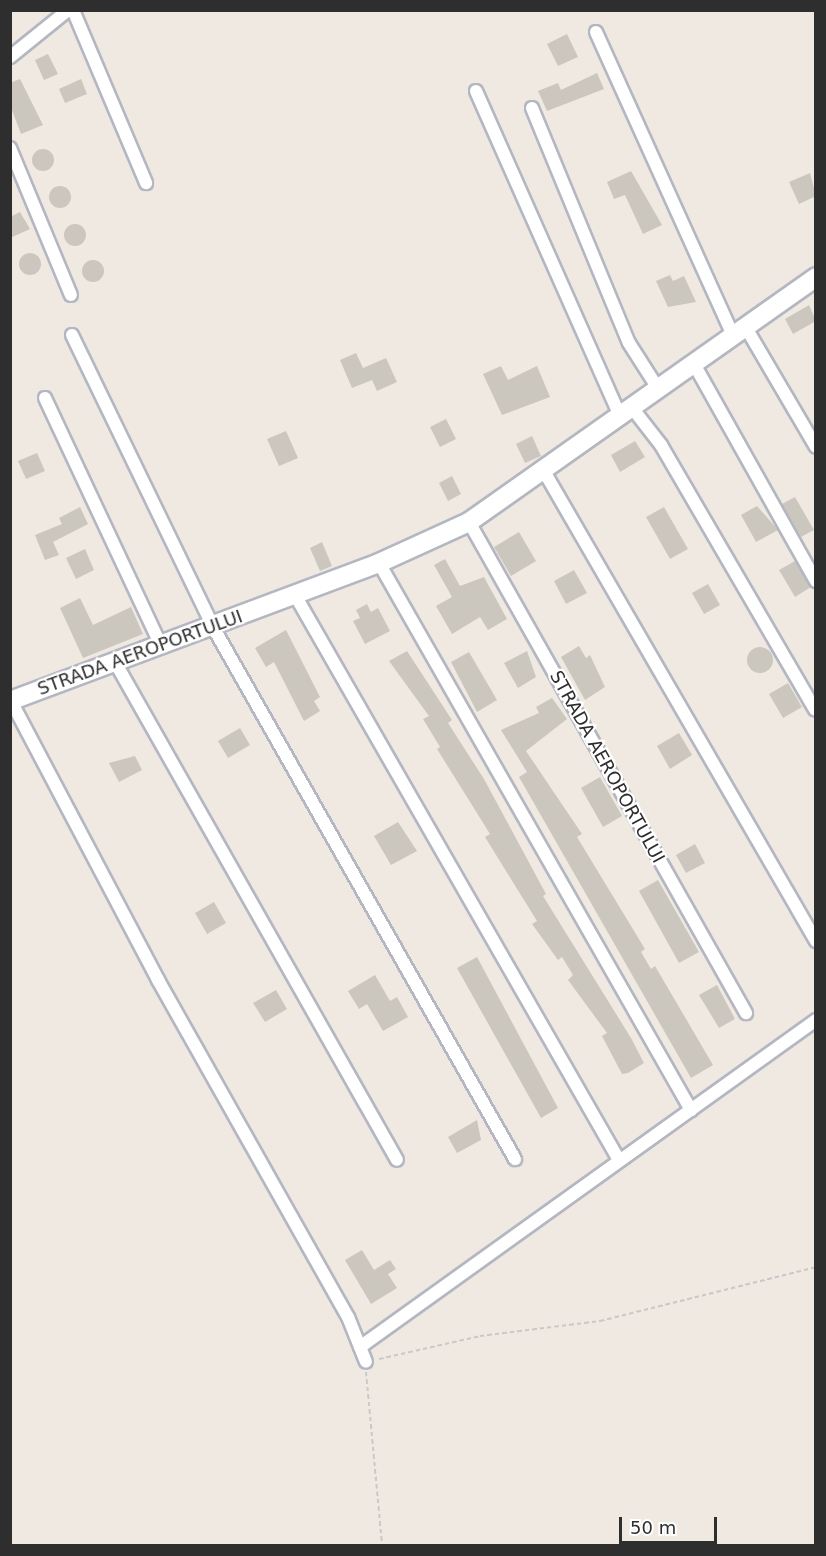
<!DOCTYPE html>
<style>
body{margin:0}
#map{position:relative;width:826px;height:1556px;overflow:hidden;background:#efe9e1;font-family:"DejaVu Sans",sans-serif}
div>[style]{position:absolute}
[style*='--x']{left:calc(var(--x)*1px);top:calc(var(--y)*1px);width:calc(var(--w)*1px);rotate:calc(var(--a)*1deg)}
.building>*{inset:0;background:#cbc7bf}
.round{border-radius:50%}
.path>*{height:2px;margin-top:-1px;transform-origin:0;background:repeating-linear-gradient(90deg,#c9c9c9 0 4.5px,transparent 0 7.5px)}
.roads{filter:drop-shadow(2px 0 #b4b7c1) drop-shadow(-2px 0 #b4b7c1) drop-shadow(0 2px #b4b7c1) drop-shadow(0 -2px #b4b7c1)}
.street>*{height:12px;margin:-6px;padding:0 6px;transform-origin:6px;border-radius:6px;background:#fff}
.secondary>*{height:18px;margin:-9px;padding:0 9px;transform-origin:9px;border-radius:9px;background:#fff}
span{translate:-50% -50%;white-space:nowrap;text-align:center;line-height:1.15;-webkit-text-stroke:4.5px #fff;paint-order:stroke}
.street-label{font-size:18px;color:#2e2e2e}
.frame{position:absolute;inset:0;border:12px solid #2e2e2e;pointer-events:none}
.scale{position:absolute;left:619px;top:1517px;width:98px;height:27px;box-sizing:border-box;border:3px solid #2e2e2e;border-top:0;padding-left:8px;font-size:18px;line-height:21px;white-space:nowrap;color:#2e2e2e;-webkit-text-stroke:4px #fff;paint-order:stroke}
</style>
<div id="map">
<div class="building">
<div style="clip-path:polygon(567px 34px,578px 57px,558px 66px,547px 44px)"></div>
<div style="clip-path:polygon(48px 54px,58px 74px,44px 80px,35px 60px)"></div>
<div style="clip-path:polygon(597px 73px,604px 89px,547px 111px,538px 91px,558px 83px,561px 90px)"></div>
<div style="clip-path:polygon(20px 79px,43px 125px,21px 134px,10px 105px,10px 83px)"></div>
<div style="clip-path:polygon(81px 79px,87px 94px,65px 103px,59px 89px)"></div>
<div class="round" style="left:32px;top:149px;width:22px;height:22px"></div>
<div style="clip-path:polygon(631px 171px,662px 225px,643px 234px,625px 195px,614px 199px,607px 182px)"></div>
<div style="clip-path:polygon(810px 173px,816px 196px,799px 204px,789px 182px)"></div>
<div class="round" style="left:49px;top:186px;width:22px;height:22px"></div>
<div style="clip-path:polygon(20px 212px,30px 229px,10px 238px,10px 217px)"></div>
<div class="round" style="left:64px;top:224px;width:22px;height:22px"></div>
<div class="round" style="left:19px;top:253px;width:22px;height:22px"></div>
<div class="round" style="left:82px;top:260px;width:22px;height:22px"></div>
<div style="clip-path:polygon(670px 275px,673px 281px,684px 276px,696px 302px,668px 307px,656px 281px)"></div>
<div style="clip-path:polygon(809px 305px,816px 321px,793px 334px,785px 319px)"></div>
<div style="clip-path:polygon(356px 353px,363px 368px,386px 358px,397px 382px,377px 391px,372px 380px,352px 388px,340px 360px)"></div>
<div style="clip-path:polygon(501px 366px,508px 380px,537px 366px,550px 397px,502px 415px,483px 374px)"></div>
<div style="clip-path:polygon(446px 419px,456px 439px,440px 447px,430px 427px)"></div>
<div style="clip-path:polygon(286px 431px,298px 458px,279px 466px,267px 439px)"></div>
<div style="clip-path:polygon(532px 436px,541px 456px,525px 463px,516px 444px)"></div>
<div style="clip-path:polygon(635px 441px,645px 457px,620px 472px,611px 455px)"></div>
<div style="clip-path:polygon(37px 453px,45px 471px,26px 479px,18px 461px)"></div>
<div style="clip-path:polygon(452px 476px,461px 494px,448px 501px,439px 483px)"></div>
<div style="clip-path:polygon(795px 497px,814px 530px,801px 537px,782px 504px)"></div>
<div style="clip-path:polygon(757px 506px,778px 530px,756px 542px,741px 515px)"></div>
<div style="clip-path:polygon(80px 507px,88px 524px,53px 542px,59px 555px,45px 560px,35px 535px,62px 524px,59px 518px)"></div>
<div style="clip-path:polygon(664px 507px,688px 549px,670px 559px,646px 517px)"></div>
<div style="clip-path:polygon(519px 532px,536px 561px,511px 576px,494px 547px)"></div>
<div style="clip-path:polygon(322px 542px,332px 566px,320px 571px,310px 548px)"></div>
<div style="clip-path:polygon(85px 549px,94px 570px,76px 579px,66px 558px)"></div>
<div style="clip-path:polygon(445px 559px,460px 586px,484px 577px,507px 619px,488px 630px,480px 617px,452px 634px,436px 606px,452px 597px,434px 565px)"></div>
<div style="clip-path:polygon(795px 561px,811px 587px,795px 597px,779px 570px)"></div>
<div style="clip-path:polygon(574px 570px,587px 593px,566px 604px,554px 581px)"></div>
<div style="clip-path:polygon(708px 584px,720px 605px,704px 614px,692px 593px)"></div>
<div style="clip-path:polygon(80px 598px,93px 625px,131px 607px,143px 634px,83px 658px,60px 608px)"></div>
<div style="clip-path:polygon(367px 604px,371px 612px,378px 608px,390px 631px,365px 644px,353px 621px,360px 618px,356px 610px)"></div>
<div style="clip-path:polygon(286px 630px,320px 697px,314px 701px,320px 711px,304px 721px,274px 662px,266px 667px,255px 648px)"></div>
<div style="clip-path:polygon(579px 646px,586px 658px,590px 655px,605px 687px,585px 700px,561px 657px)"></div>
<div class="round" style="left:747px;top:647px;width:26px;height:26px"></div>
<div style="clip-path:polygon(407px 651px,452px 720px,448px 723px,484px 779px,546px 894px,543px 896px,631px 1038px,644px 1063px,628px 1073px,622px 1074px,602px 1036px,607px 1033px,568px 980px,573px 975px,562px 957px,558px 960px,532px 924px,537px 921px,485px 837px,490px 834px,437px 749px,440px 747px,423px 719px,429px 716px,389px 661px)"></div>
<div style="clip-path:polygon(527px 651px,536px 677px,518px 688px,504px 663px)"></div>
<div style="clip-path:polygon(469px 652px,497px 700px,477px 712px,451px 662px)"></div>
<div style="clip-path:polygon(788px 683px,802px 707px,783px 718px,769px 694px)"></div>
<div style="clip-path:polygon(552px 698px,567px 719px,526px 751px,582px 834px,577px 837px,645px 949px,641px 952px,651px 969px,655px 966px,713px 1065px,691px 1078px,519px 777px,527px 772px,501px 730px,539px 713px,536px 707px)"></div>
<div style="clip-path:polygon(240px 728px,250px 745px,228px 758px,218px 741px)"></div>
<div style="clip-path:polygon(679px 733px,692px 755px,670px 769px,657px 746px)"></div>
<div style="clip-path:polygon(135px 756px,142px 770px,119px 782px,109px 763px)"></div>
<div style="clip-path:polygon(600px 777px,622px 816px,603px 827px,581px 788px)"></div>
<div style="clip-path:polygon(398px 822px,417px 851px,391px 865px,374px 836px)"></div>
<div style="clip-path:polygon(695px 844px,705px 863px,686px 873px,676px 855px)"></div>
<div style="clip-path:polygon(658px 880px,699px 952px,679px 963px,639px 891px)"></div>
<div style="clip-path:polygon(214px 902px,226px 923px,207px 934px,195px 913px)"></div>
<div style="clip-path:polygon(477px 957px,558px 1108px,541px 1118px,457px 968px)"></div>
<div style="clip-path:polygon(375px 975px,390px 1001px,397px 997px,408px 1017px,383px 1031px,367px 1004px,359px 1009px,348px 991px)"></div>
<div style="clip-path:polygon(717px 985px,735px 1019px,719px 1028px,699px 995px)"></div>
<div style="clip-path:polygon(276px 990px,287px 1009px,265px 1022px,253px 1003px)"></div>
<div style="clip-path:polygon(477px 1120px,481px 1140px,457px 1153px,448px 1137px)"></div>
<div style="clip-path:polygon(362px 1250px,374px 1270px,390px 1260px,396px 1269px,388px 1274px,397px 1288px,371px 1304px,345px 1260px)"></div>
</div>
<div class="path">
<div style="--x:379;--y:1359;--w:104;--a:-12.8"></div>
<div style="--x:480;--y:1336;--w:121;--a:-7.1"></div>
<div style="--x:600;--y:1321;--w:223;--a:-14"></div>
<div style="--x:366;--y:1372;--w:175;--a:84.7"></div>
</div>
<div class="roads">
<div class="street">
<div style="--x:73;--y:10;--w:188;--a:67.1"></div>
<div style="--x:596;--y:32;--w:333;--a:65.7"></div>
<div style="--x:10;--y:57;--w:75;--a:-39"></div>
<div style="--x:476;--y:91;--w:358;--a:66.1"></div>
<div style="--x:532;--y:108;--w:254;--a:67.6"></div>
<div style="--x:629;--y:343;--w:56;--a:57.4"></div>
<div style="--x:10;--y:148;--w:159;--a:67.5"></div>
<div style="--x:745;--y:326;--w:140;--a:59.6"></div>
<div style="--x:72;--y:335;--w:324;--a:64.2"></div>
<div style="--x:213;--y:627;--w:612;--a:60.42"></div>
<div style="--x:694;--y:364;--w:249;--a:60.7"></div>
<div style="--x:45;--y:398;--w:272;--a:64.9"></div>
<div style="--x:633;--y:409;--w:46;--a:52.1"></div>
<div style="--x:661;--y:445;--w:306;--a:59.8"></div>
<div style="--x:545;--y:473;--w:541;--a:59.93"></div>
<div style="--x:469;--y:522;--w:564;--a:60.57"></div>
<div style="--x:379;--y:563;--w:630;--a:60.3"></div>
<div style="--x:295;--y:595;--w:651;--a:60.17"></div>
<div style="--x:115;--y:662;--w:572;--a:60.48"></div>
<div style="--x:10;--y:699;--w:318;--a:62.2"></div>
<div style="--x:158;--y:980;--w:387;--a:60.6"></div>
<div style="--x:348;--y:1317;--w:48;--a:68.2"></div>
<div style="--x:360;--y:1347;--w:561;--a:-35.64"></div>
</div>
<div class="secondary">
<div style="--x:10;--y:701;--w:394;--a:-20.5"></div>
<div style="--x:379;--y:563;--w:99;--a:-24.5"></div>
<div style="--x:469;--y:522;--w:425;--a:-35.2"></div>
</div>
</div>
<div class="street-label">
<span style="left:140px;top:653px;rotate:-20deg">STRADA AEROPORTULUI</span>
<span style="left:607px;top:767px;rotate:61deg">STRADA AEROPORTULUI</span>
</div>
<div class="frame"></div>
<div class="scale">50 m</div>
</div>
